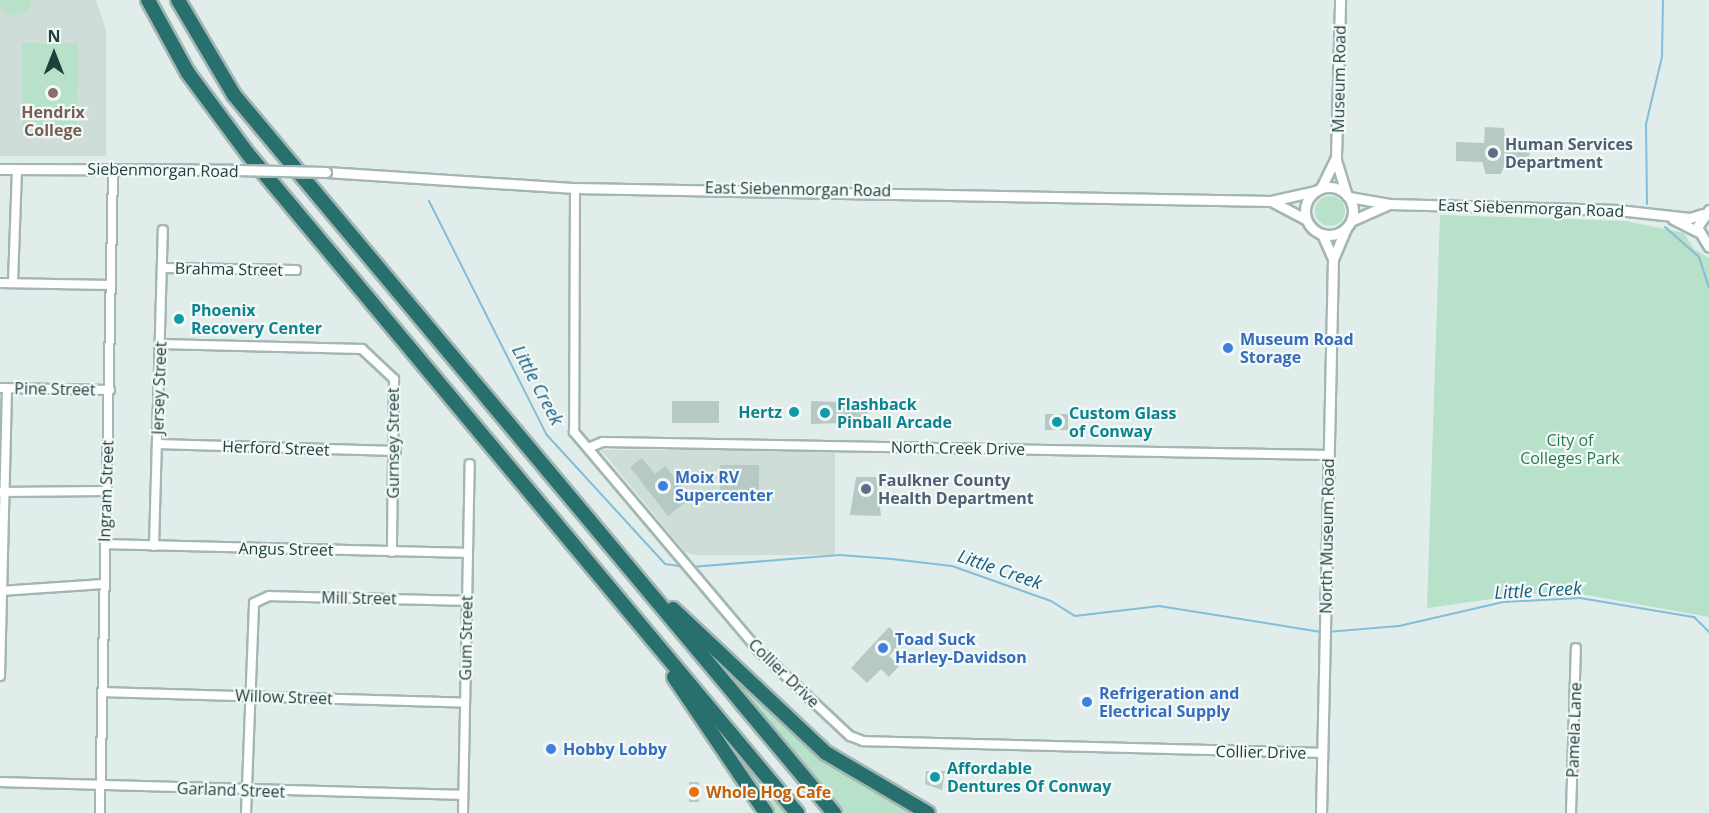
<!DOCTYPE html>
<style>
body{margin:0}
#map{position:relative;width:1709px;height:813px;overflow:hidden;background:#e1edea;font-family:"Open Sans",sans-serif}
div>[style]{position:absolute}
[style*='--x']{left:calc(var(--x)*1px);top:calc(var(--y)*1px);width:calc(var(--w)*1px);rotate:calc(var(--a)*1deg)}
.built>*{inset:0;background:#cfddd9}
.green>*{inset:0;background:#b8e1ca}
.round{border-radius:50%}
.stream>*{height:2px;margin:-1px;padding:0 1px;transform-origin:1px;border-radius:1px;background:#84bdd8}
.building>*{inset:0;background:#b6c9c4}
.roads{filter:drop-shadow(2px 0 #a3b6b3) drop-shadow(-2px 0 #a3b6b3) drop-shadow(0 2px #a3b6b3) drop-shadow(0 -2px #a3b6b3)}
.minor>*{height:8px;margin:-4px;padding:0 4px;transform-origin:4px;border-radius:4px;background:#fff}
.tertiary>*{height:9px;margin:-4.5px;padding:0 4.5px;transform-origin:4.5px;border-radius:4.5px;background:#fff}
.tertiary>.ring{margin:-4.5px;padding:0;box-sizing:content-box;background:none;border:9px solid #fff;border-radius:50%}
.motorway>*{height:14px;margin:-7px;padding:0 7px;transform-origin:7px;border-radius:7px;background:#28706d}
.bridges{filter:drop-shadow(2px 0 #a3b6b3) drop-shadow(-2px 0 #a3b6b3) drop-shadow(0 2px #a3b6b3) drop-shadow(0 -2px #a3b6b3)}
.tertiary-bridge>*{height:9px;margin:-4.5px;padding:0 4.5px;transform-origin:4.5px;border-radius:4.5px;background:#fff}
.dots>*{width:16px;height:16px;translate:-50% -50%;box-sizing:border-box;border:3px solid #f2f9f7;border-radius:50%}
span{translate:-50% -50%;white-space:nowrap;text-align:center;line-height:1.15;-webkit-text-stroke:4.5px #f2f9f7;paint-order:stroke}
.street-label{font-size:16px;color:#20403d}
.education-label{font-size:16px;color:#785e54;font-weight:700}
.service-label{font-size:16px;color:#4e5e75;font-weight:700}
.left{translate:0 -50%;text-align:left}
.culture-label{font-size:16px;color:#0d838f;font-weight:700}
.right{translate:-100% -50%;text-align:right}
.shop-label{font-size:16px;color:#366cbe;font-weight:700}
.park-label{font-size:16px;color:#257c55}
.food-label{font-size:16px;color:#c56008;font-weight:700}
.water-label{font-size:18px;color:#135d83;font-style:italic}
.north{position:absolute;left:24px;top:24px;width:60px;height:60px;-webkit-text-stroke:4px #f2f9f7;paint-order:stroke;rotate:0deg;font-size:16px;font-weight:700;line-height:24px;text-align:center;color:#20403d}
.north::after{content:'';display:block;margin:auto;width:21px;height:27px;background:#20403d;clip-path:polygon(50% 0,100% 100%,50% 72%,0 100%)}
</style>
<div id="map">
<div class="built">
<div style="clip-path:polygon(0 0,96px 0,106px 30px,106px 156px,0 156px)"></div>
<div style="clip-path:polygon(835px 449px,835px 555px,695px 555px,685px 552px,601px 450px)"></div>
</div>
<div class="green">
<div style="clip-path:polygon(0 0,31px 0,27px 11px,12px 16px,0 8px)"></div>
<div style="clip-path:polygon(22px 43px,78px 43px,77px 135px,22px 134px)"></div>
<div class="round" style="left:1315px;top:196px;width:30px;height:30px"></div>
<div style="clip-path:polygon(1440px 215px,1626px 221px,1684px 233px,1694px 249px,1709px 258px,1709px 617px,1587px 595px,1526px 594px,1427px 608px)"></div>
<div style="clip-path:polygon(688px 630px,807px 744px,849px 776px,916px 813px,842px 813px)"></div>
<div style="clip-path:polygon(697px 703px,789px 813px,768px 813px)"></div>
</div>
<div class="stream">
<div style="--x:429;--y:201;--w:261;--a:63.3"></div>
<div style="--x:546;--y:434;--w:176;--a:47.5"></div>
<div style="--x:665;--y:564;--w:21;--a:8"></div>
<div style="--x:1647;--y:204;--w:80;--a:-90.7"></div>
<div style="--x:1646;--y:124;--w:69;--a:-76.6"></div>
<div style="--x:1662;--y:57;--w:57;--a:-89"></div>
<div style="--x:1665;--y:227;--w:45;--a:41.4"></div>
<div style="--x:1699;--y:257;--w:32;--a:72"></div>
<div style="--x:691;--y:567;--w:149;--a:-4.6"></div>
<div style="--x:840;--y:555;--w:52;--a:4.4"></div>
<div style="--x:892;--y:559;--w:60;--a:6.7"></div>
<div style="--x:952;--y:566;--w:105;--a:19.5"></div>
<div style="--x:1051;--y:601;--w:28;--a:32"></div>
<div style="--x:1075;--y:616;--w:85;--a:-6.8"></div>
<div style="--x:1159;--y:606;--w:164;--a:9.1"></div>
<div style="--x:1327;--y:632;--w:72;--a:-4.8"></div>
<div style="--x:1399;--y:626;--w:107;--a:-13"></div>
<div style="--x:1503;--y:602;--w:77;--a:-3"></div>
<div style="--x:1580;--y:598;--w:116;--a:9.5"></div>
<div style="--x:1694;--y:617;--w:21;--a:45"></div>
</div>
<div class="building">
<div style="clip-path:polygon(1485px 127px,1504px 128px,1506px 144px,1530px 145px,1529px 163px,1505px 163px,1501px 174px,1486px 174px,1482px 162px,1456px 161px,1456px 142px,1484px 143px)"></div>
<div style="clip-path:polygon(672px 401px,719px 401px,719px 423px,672px 423px)"></div>
<div style="clip-path:polygon(811px 401px,868px 403px,868px 422px,811px 424px)"></div>
<div style="clip-path:polygon(1045px 414px,1068px 414px,1068px 430px,1045px 430px)"></div>
<div style="clip-path:polygon(642px 458px,655px 474px,665px 466px,691px 498px,668px 516px,630px 467px)"></div>
<div style="clip-path:polygon(720px 465px,759px 465px,759px 496px,720px 495px)"></div>
<div style="clip-path:polygon(856px 477px,876px 477px,881px 516px,850px 515px)"></div>
<div style="clip-path:polygon(889px 627px,903px 640px,889px 656px,899px 666px,889px 677px,881px 669px,867px 683px,851px 668px)"></div>
<div style="clip-path:polygon(926px 771px,945px 771px,942px 790px,925px 784px)"></div>
<div style="clip-path:polygon(689px 782px,699px 782px,699px 802px,689px 802px)"></div>
</div>
<div class="roads">
<div class="minor">
<div style="--x:575;--y:188;--w:244;--a:90.2"></div>
<div style="--x:574;--y:432;--w:285;--a:49.8"></div>
<div style="--x:758;--y:650;--w:126;--a:43.1"></div>
<div style="--x:850;--y:736;--w:14;--a:21"></div>
<div style="--x:863;--y:741;--w:459;--a:1.5"></div>
<div style="--x:162;--y:268;--w:134;--a:0.9"></div>
<div style="--x:0;--y:283;--w:110;--a:1"></div>
<div style="--x:13;--y:283;--w:114;--a:-88"></div>
<div style="--x:160;--y:344;--w:202;--a:1.4"></div>
<div style="--x:362;--y:349;--w:44;--a:43.2"></div>
<div style="--x:394;--y:379;--w:173;--a:90.7"></div>
<div style="--x:0;--y:388;--w:110;--a:1"></div>
<div style="--x:157;--y:444;--w:239;--a:1.7"></div>
<div style="--x:588;--y:448;--w:16;--a:-22"></div>
<div style="--x:603;--y:442;--w:726;--a:1.03"></div>
<div style="--x:0;--y:492;--w:106;--a:-0.5"></div>
<div style="--x:105;--y:544;--w:363;--a:1.4"></div>
<div style="--x:154;--y:546;--w:316;--a:-88.4"></div>
<div style="--x:0;--y:591;--w:104;--a:-3.9"></div>
<div style="--x:0;--y:676;--w:288;--a:-88.6"></div>
<div style="--x:104;--y:692;--w:361;--a:1.7"></div>
<div style="--x:0;--y:782;--w:463;--a:1.6"></div>
<div style="--x:100;--y:813;--w:644;--a:-88.84"></div>
<div style="--x:246;--y:813;--w:210;--a:-87.8"></div>
<div style="--x:254;--y:603;--w:17;--a:-25"></div>
<div style="--x:269;--y:596;--w:198;--a:1.4"></div>
<div style="--x:463;--y:813;--w:349;--a:-88.9"></div>
<div style="--x:1571;--y:813;--w:165;--a:-88.3"></div>
</div>
<div class="tertiary">
<div style="--x:1336;--y:160;--w:37;--a:73"></div>
<div style="--x:0;--y:169;--w:236;--a:0.2"></div>
<div style="--x:326;--y:172;--w:250;--a:3.7"></div>
<div style="--x:575;--y:188;--w:696;--a:1.07"></div>
<div style="--x:1271;--y:201;--w:45;--a:-12.8"></div>
<div class="ring" style="left:1305px;top:187px;width:39px;height:39px"></div>
<div style="--x:1321;--y:188;--w:34;--a:-64"></div>
<div style="--x:1336;--y:157;--w:157;--a:-88.5"></div>
<div style="--x:1349;--y:197;--w:41;--a:9.9"></div>
<div style="--x:1389;--y:204;--w:229;--a:1.5"></div>
<div style="--x:1618;--y:210;--w:72;--a:6.3"></div>
<div style="--x:1690;--y:218;--w:14;--a:-17"></div>
<div style="--x:1273;--y:202;--w:36;--a:28"></div>
<div style="--x:1709;--y:210;--w:21;--a:125"></div>
<div style="--x:1697;--y:227;--w:23;--a:59"></div>
<div style="--x:1673;--y:219;--w:27;--a:27"></div>
<div style="--x:1351;--y:221;--w:39;--a:-24"></div>
<div style="--x:1322;--y:234;--w:27;--a:66"></div>
<div style="--x:1321;--y:813;--w:554;--a:-88.76"></div>
<div style="--x:1333;--y:259;--w:34;--a:-67"></div>
</div>
<div class="motorway">
<div style="--x:148;--y:0;--w:83;--a:61.3"></div>
<div style="--x:188;--y:73;--w:101;--a:53.5"></div>
<div style="--x:248;--y:154;--w:858;--a:50.2"></div>
<div style="--x:178;--y:0;--w:110;--a:59.5"></div>
<div style="--x:234;--y:95;--w:936;--a:50.12"></div>
<div style="--x:673;--y:609;--w:210;--a:43.3"></div>
<div style="--x:826;--y:753;--w:118;--a:30.5"></div>
<div style="--x:674;--y:677;--w:164;--a:55.9"></div>
</div>
</div>
<div class="bridges">
<div class="tertiary-bridge">
<div style="--x:236;--y:170;--w:90;--a:1.3"></div>
</div>
</div>
<div class="dots">
<div style="left:53px;top:93px;background:#8d6e63"></div>
<div style="left:1493px;top:153px;background:#5c6f8a"></div>
<div style="left:179px;top:319px;background:#0f9aa8"></div>
<div style="left:1228px;top:348px;background:#3f7fe0"></div>
<div style="left:794px;top:412px;background:#0f9aa8"></div>
<div style="left:825px;top:413px;background:#0f9aa8"></div>
<div style="left:1057px;top:422px;background:#0f9aa8"></div>
<div style="left:663px;top:486px;background:#3f7fe0"></div>
<div style="left:866px;top:489px;background:#5c6f8a"></div>
<div style="left:883px;top:648px;background:#3f7fe0"></div>
<div style="left:1087px;top:702px;background:#3f7fe0"></div>
<div style="left:551px;top:749px;background:#3f7fe0"></div>
<div style="left:935px;top:777px;background:#0f9aa8"></div>
<div style="left:694px;top:792px;background:#e8710a"></div>
</div>
<div class="street-label">
<span style="left:1339px;top:79px;rotate:-89deg">Museum Road</span>
<span style="left:163px;top:170px;rotate:1deg">Siebenmorgan Road</span>
<span style="left:798px;top:189px;rotate:1deg">East Siebenmorgan Road</span>
<span style="left:1531px;top:208px;rotate:2deg">East Siebenmorgan Road</span>
<span style="left:229px;top:269px;rotate:1deg">Brahma Street</span>
<span style="left:159px;top:388px;rotate:-88deg">Jersey Street</span>
<span style="left:55px;top:389px;rotate:1deg">Pine Street</span>
<span style="left:393px;top:443px;rotate:-90deg">Gurnsey Street</span>
<span style="left:276px;top:448px;rotate:2deg">Herford Street</span>
<span style="left:958px;top:448px;rotate:1deg">North Creek Drive</span>
<span style="left:106px;top:491px;rotate:-88deg">Ingram Street</span>
<span style="left:1327px;top:536px;rotate:-89deg">North Museum Road</span>
<span style="left:286px;top:549px;rotate:1deg">Angus Street</span>
<span style="left:359px;top:598px;rotate:1deg">Mill Street</span>
<span style="left:466px;top:638px;rotate:-89deg">Gum Street</span>
<span style="left:784px;top:673px;rotate:44deg">Collier Drive</span>
<span style="left:284px;top:697px;rotate:2deg">Willow Street</span>
<span style="left:1574px;top:730px;rotate:-88deg">Pamela Lane</span>
<span style="left:1261px;top:752px;rotate:1deg">Collier Drive</span>
<span style="left:231px;top:790px;rotate:2deg">Garland Street</span>
</div>
<div class="education-label">
<span style="left:53px;top:121px">Hendrix<br>College</span>
</div>
<div class="service-label">
<span class="left" style="left:1505px;top:153px">Human Services<br>Department</span>
<span class="left" style="left:878px;top:489px">Faulkner County<br>Health Department</span>
</div>
<div class="culture-label">
<span class="left" style="left:191px;top:319px">Phoenix<br>Recovery Center</span>
<span class="left" style="left:837px;top:413px">Flashback<br>Pinball Arcade</span>
<span class="right" style="left:782px;top:412px">Hertz</span>
<span class="left" style="left:1069px;top:422px">Custom Glass<br>of Conway</span>
<span class="left" style="left:947px;top:777px">Affordable<br>Dentures Of Conway</span>
</div>
<div class="shop-label">
<span class="left" style="left:1240px;top:348px">Museum Road<br>Storage</span>
<span class="left" style="left:675px;top:486px">Moix RV<br>Supercenter</span>
<span class="left" style="left:895px;top:648px">Toad Suck<br>Harley-Davidson</span>
<span class="left" style="left:1099px;top:702px">Refrigeration and<br>Electrical Supply</span>
<span class="left" style="left:563px;top:749px">Hobby Lobby</span>
</div>
<div class="park-label">
<span style="left:1570px;top:449px">City of<br>Colleges Park</span>
</div>
<div class="food-label">
<span class="left" style="left:706px;top:792px">Whole Hog Cafe</span>
</div>
<div class="water-label">
<span style="left:538px;top:385px;rotate:62deg">Little Creek</span>
<span style="left:1000px;top:569px;rotate:19deg">Little Creek</span>
<span style="left:1538px;top:590px;rotate:-3deg">Little Creek</span>
</div>
<div class="north">N</div>
</div>
